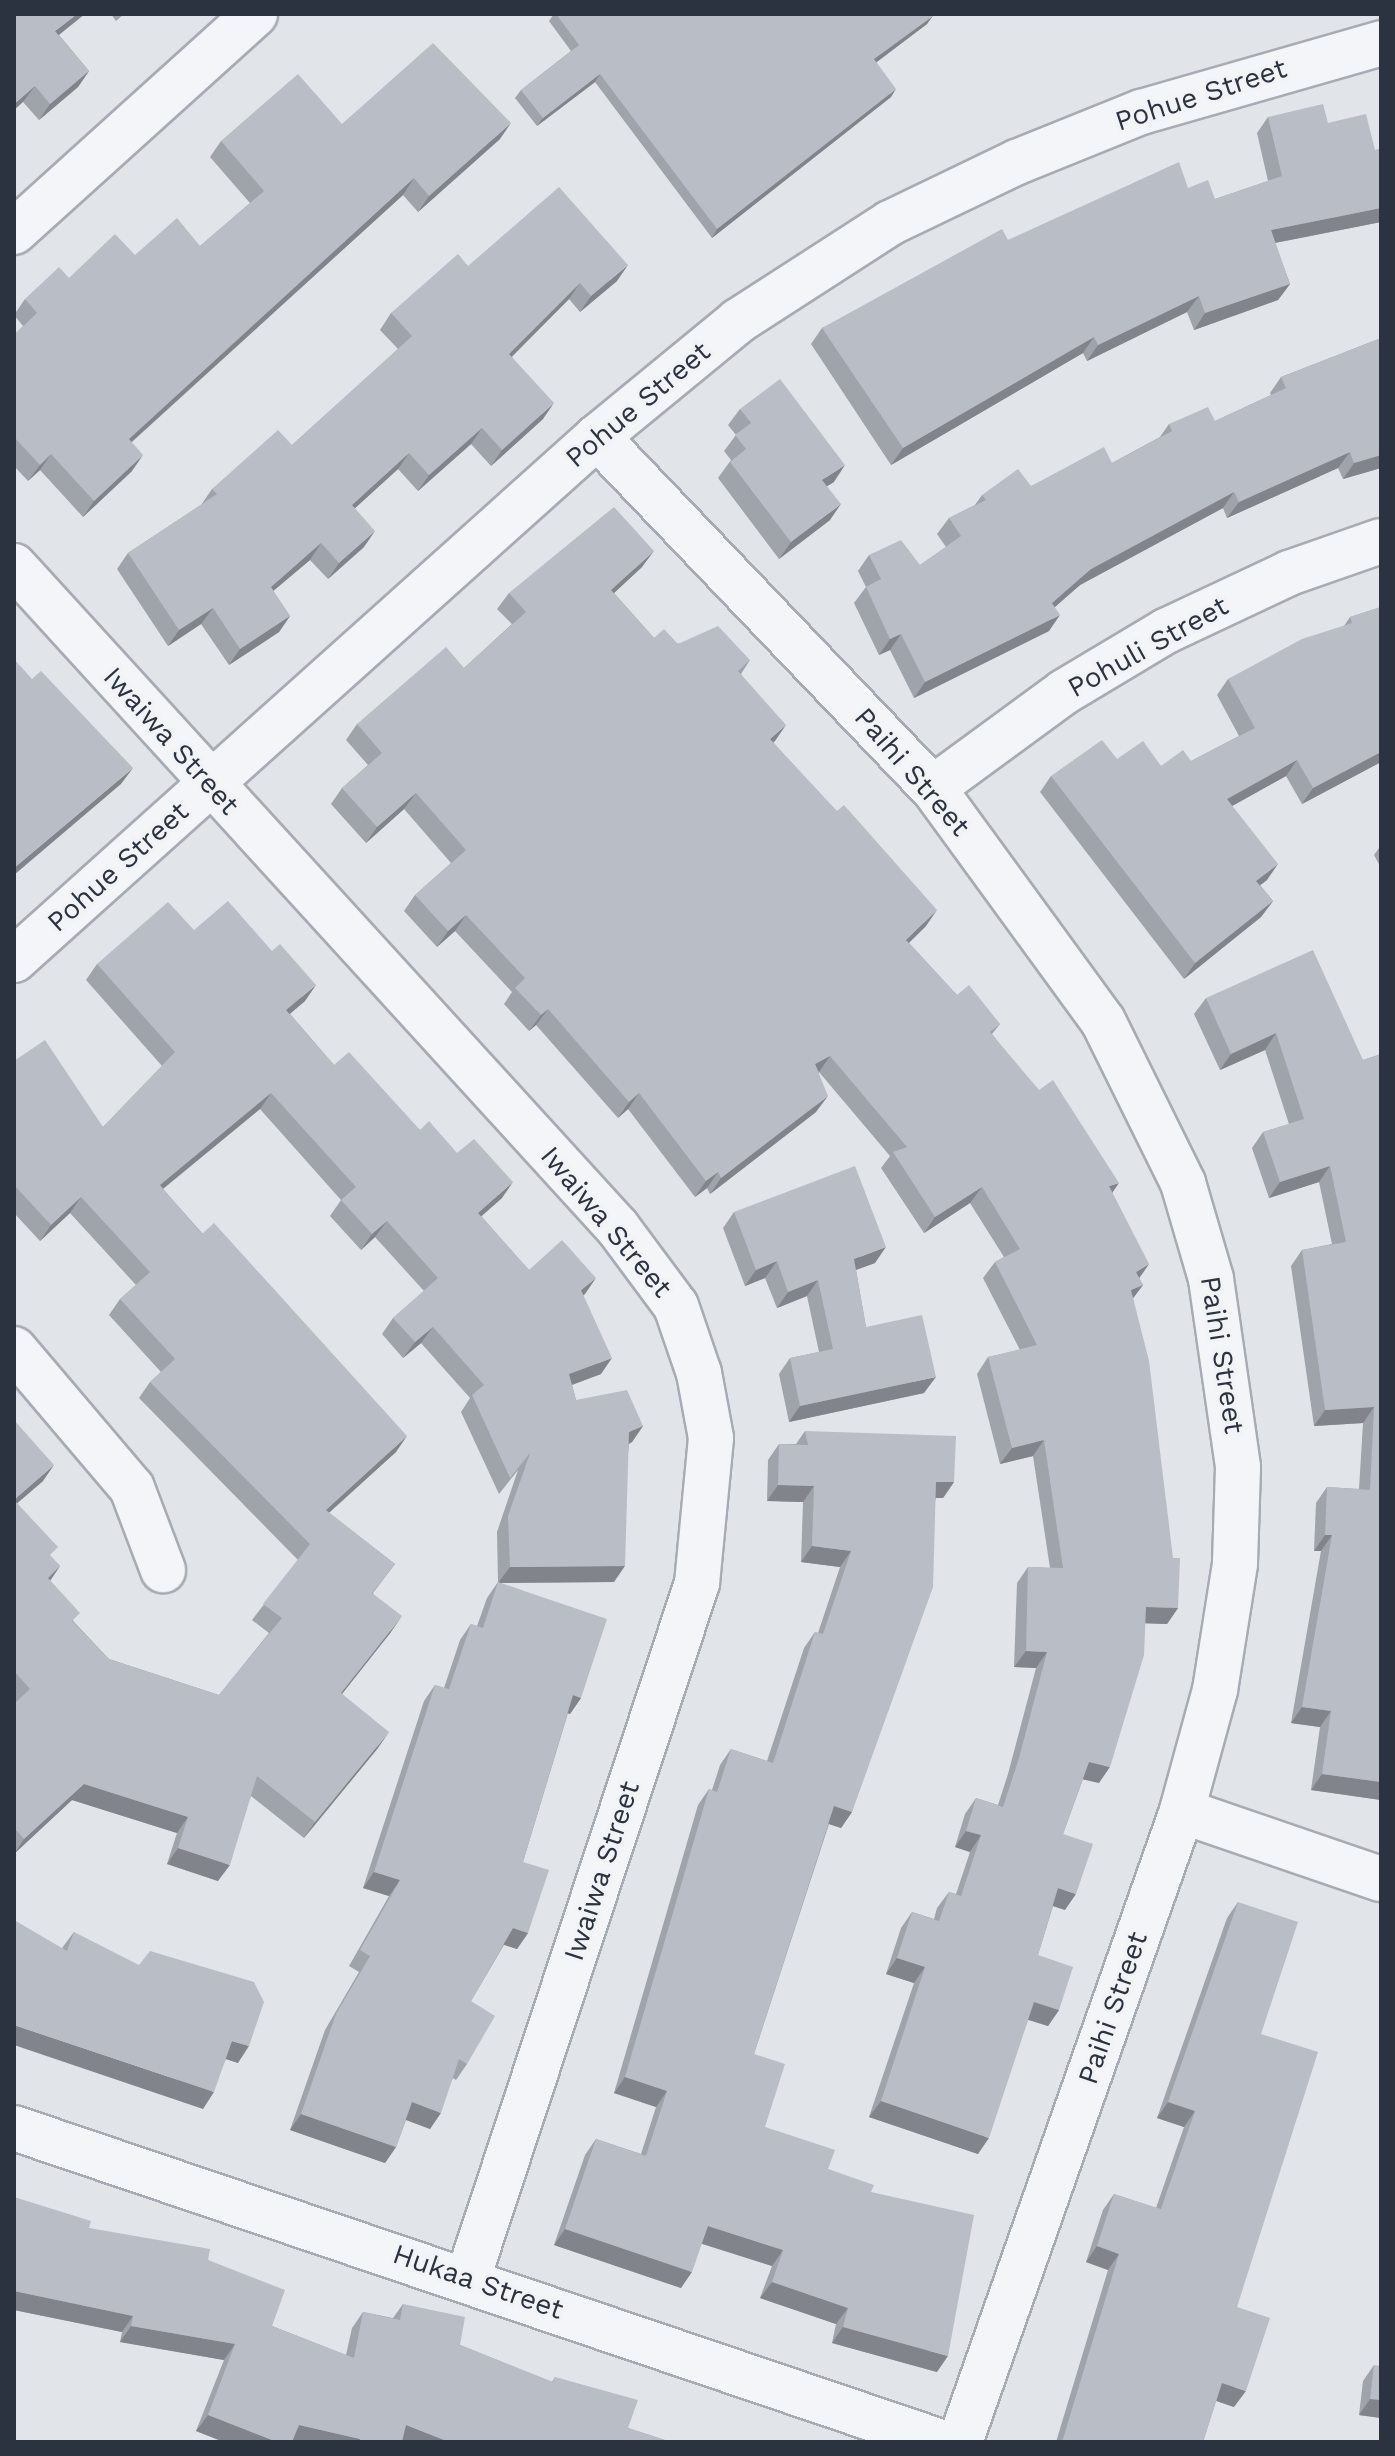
<!DOCTYPE html>
<style>
body{margin:0}
#map{position:relative;width:1395px;height:2456px;overflow:hidden;background:#e1e4e9;font-family:"Work Sans",sans-serif}
div>[style]{position:absolute}
[style*='--x']{left:calc(var(--x)*1px);top:calc(var(--y)*1px);width:calc(var(--w)*1px);rotate:calc(var(--a)*1deg)}
.roads{filter:drop-shadow(2px 0 #a7abb3) drop-shadow(-2px 0 #a7abb3) drop-shadow(0 2px #a7abb3) drop-shadow(0 -2px #a7abb3)}
.minor>*{height:44px;margin:-22px;padding:0 22px;transform-origin:22px;border-radius:22px;background:#f4f5f8}
.wall>*{inset:0;background:#9fa3aa}
.shaded-wall>*{inset:0;background:#82848b}
.building>*{inset:0;background:#b9bdc6}
span{translate:-50% -50%;white-space:nowrap;text-align:center;line-height:1.15;-webkit-text-stroke:7px #f1f3f7;paint-order:stroke}
.street-label{font-size:28px;color:#2b3240}
.frame{position:absolute;inset:0;border:16px solid #2b3240;pointer-events:none}
</style>
<div id="map">
<div class="roads">
<div class="minor">
<div style="--x:14;--y:232;--w:325;--a:-42.1"></div>
<div style="--x:597;--y:437;--w:486;--a:46.3"></div>
<div style="--x:933;--y:788;--w:288;--a:53.9"></div>
<div style="--x:1103;--y:1021;--w:181;--a:63.7"></div>
<div style="--x:1183;--y:1183;--w:100;--a:73.7"></div>
<div style="--x:1211;--y:1279;--w:190;--a:81.8"></div>
<div style="--x:1238;--y:1467;--w:97;--a:91.8"></div>
<div style="--x:1235;--y:1564;--w:128;--a:99"></div>
<div style="--x:1215;--y:1690;--w:125;--a:105.3"></div>
<div style="--x:1182;--y:1811;--w:669;--a:109.38"></div>
<div style="--x:14;--y:566;--w:896;--a:47.62"></div>
<div style="--x:618;--y:1228;--w:97;--a:53.4"></div>
<div style="--x:676;--y:1306;--w:71;--a:71.1"></div>
<div style="--x:699;--y:1373;--w:66;--a:79.5"></div>
<div style="--x:711;--y:1438;--w:146;--a:95.5"></div>
<div style="--x:697;--y:1583;--w:732;--a:108.24"></div>
<div style="--x:933;--y:788;--w:162;--a:-36.2"></div>
<div style="--x:1064;--y:692;--w:119;--a:-30.9"></div>
<div style="--x:1166;--y:631;--w:136;--a:-25.2"></div>
<div style="--x:1289;--y:573;--w:97;--a:-19.2"></div>
<div style="--x:14;--y:960;--w:783;--a:-41.89"></div>
<div style="--x:597;--y:437;--w:183;--a:-39.4"></div>
<div style="--x:738;--y:321;--w:181;--a:-32.8"></div>
<div style="--x:890;--y:223;--w:141;--a:-25.7"></div>
<div style="--x:1017;--y:162;--w:134;--a:-22"></div>
<div style="--x:1141;--y:112;--w:250;--a:-16"></div>
<div style="--x:14;--y:1349;--w:182;--a:49.7"></div>
<div style="--x:132;--y:1488;--w:88;--a:69.3"></div>
<div style="--x:1182;--y:1811;--w:210;--a:18.9"></div>
<div style="--x:14;--y:2128;--w:979;--a:18.71"></div>
</div>
</div>
<div class="wall">
<div style="clip-path:polygon(111px 14px,124px 14px,116px 21px)"></div>
<div style="clip-path:polygon(554px 14px,931px 14px,927px 24px,876px 62px,891px 97px,712px 238px,595px 82px,537px 126px,515px 98px,521px 90px,571px 51px,549px 21px)"></div>
<div style="clip-path:polygon(59px 35px,89px 71px,78px 87px,39px 120px,23px 102px)"></div>
<div style="clip-path:polygon(1268px 117px,1328px 123px,1375px 150px,1381px 149px,1381px 222px,1275px 243px,1290px 284px,1278px 300px,1194px 330px,1187px 312px,1087px 361px,1083px 353px,891px 465px,811px 344px,822px 328px,1008px 240px,1188px 188px,1215px 199px,1268px 181px,1257px 133px)"></div>
<div style="clip-path:polygon(342px 124px,500px 139px,418px 212px,403px 195px,132px 442px,132px 471px,83px 517px,40px 470px,28px 481px,14px 466px,14px 335px,23px 326px,14px 315px,25px 299px,69px 278px,135px 255px,200px 246px,250px 203px,210px 157px,221px 141px)"></div>
<div style="clip-path:polygon(468px 266px,617px 281px,580px 312px,569px 299px,512px 357px,543px 419px,491px 466px,471px 444px,418px 491px,398px 469px,355px 508px,364px 547px,328px 579px,310px 560px,273px 591px,290px 616px,279px 632px,229px 665px,201px 624px,168px 646px,117px 569px,128px 553px,201px 505px,212px 489px,292px 445px,398px 349px,380px 330px,391px 313px)"></div>
<div style="clip-path:polygon(1381px 338px,1381px 468px,1343px 479px,1338px 468px,1227px 518px,1223px 508px,1080px 585px,1055px 607px,1049px 631px,914px 698px,890px 650px,879px 655px,854px 603px,866px 587px,858px 571px,869px 555px,920px 565px,946px 547px,937px 534px,949px 518px,975px 505px,982px 495px,1031px 486px,1112px 463px,1160px 437px,1169px 424px,1215px 421px,1271px 395px,1270px 393px,1281px 377px)"></div>
<div style="clip-path:polygon(740px 409px,834px 482px,827px 486px,830px 520px,779px 559px,718px 478px,731px 460px,724px 451px,736px 435px,728px 425px)"></div>
<div style="clip-path:polygon(642px 567px,614px 593px,654px 638px,750px 660px,741px 674px,773px 742px,926px 926px,909px 943px,957px 995px,1000px 1024px,992px 1034px,1112px 1192px,1139px 1278px,1143px 1285px,1133px 1298px,1178px 1608px,1167px 1624px,1145px 1623px,1099px 1783px,1083px 1779px,1063px 1834px,1065px 1910px,1053px 1906px,1038px 1955px,1059px 2010px,1048px 2026px,1028px 2020px,978px 2154px,869px 2117px,914px 1983px,886px 1974px,901px 1928px,912px 1912px,934px 1919px,937px 1908px,949px 1892px,956px 1894px,970px 1852px,955px 1847px,965px 1814px,976px 1798px,998px 1805px,1008px 1774px,1036px 1668px,1014px 1667px,1017px 1583px,1028px 1567px,1050px 1568px,1033px 1456px,1000px 1464px,977px 1374px,988px 1357px,1020px 1350px,983px 1278px,995px 1262px,1004px 1257px,970px 1203px,924px 1233px,881px 1168px,890px 1156px,819px 1072px,816px 1112px,710px 1194px,707px 1188px,695px 1197px,628px 1109px,618px 1118px,536px 1025px,529px 1031px,504px 1004px,512px 992px,455px 931px,437px 947px,404px 911px,415px 895px,451px 863px,404px 809px,366px 843px,331px 804px,342px 788px,368px 765px,346px 740px,357px 724px,464px 668px,512px 624px,497px 609px,509px 593px)"></div>
<div style="clip-path:polygon(1381px 607px,1381px 762px,1302px 804px,1286px 776px,1232px 806px,1267px 880px,1260px 885px,1273px 901px,1261px 917px,1184px 979px,1040px 792px,1051px 776px,1117px 759px,1161px 766px,1191px 761px,1239px 736px,1217px 695px,1228px 679px,1344px 626px,1350px 617px)"></div>
<div style="clip-path:polygon(1381px 845px,1381px 868px,1374px 855px)"></div>
<div style="clip-path:polygon(194px 930px,305px 1001px,290px 1014px,334px 1065px,420px 1130px,457px 1153px,502px 1198px,481px 1216px,529px 1270px,583px 1295px,601px 1374px,572px 1385px,576px 1400px,643px 1426px,632px 1442px,629px 1444px,614px 1582px,501px 1583px,581px 1698px,570px 1714px,568px 1713px,523px 1862px,528px 1933px,517px 1949px,504px 1945px,471px 2001px,467px 2064px,456px 2080px,453px 2078px,430px 2129px,406px 2120px,396px 2147px,385px 2163px,290px 2130px,325px 2030px,359px 1972px,349px 1966px,389px 1896px,363px 1888px,424px 1701px,435px 1685px,444px 1688px,460px 1640px,471px 1624px,477px 1626px,487px 1598px,498px 1582px,497px 1532px,518px 1470px,499px 1494px,461px 1412px,470px 1398px,421px 1343px,403px 1358px,382px 1334px,393px 1318px,424px 1291px,375px 1237px,361px 1250px,330px 1216px,341px 1200px,260px 1109px,163px 1189px,396px 1452px,329px 1513px,395px 1564px,373px 1593px,391px 1632px,342px 1694px,378px 1748px,304px 1838px,251px 1796px,218px 1881px,167px 1864px,177px 1833px,72px 1800px,14px 1854px,14px 1704px,16px 1702px,14px 1699px,14px 1420px,43px 1481px,17px 1503px,51px 1557px,60px 1566px,50px 1581px,74px 1622px,109px 1659px,219px 1695px,269px 1633px,252px 1620px,298px 1560px,139px 1398px,150px 1382px,161px 1372px,109px 1315px,120px 1299px,136px 1285px,70px 1213px,40px 1241px,14px 1213px,14px 1061px,103px 1127px,162px 1066px,86px 980px,97px 964px)"></div>
<div style="clip-path:polygon(1206px 998px,1363px 1060px,1381px 1054px,1381px 1800px,1311px 1790px,1320px 1727px,1291px 1723px,1321px 1551px,1314px 1551px,1316px 1503px,1327px 1487px,1359px 1489px,1363px 1423px,1314px 1426px,1291px 1266px,1302px 1250px,1332px 1244px,1319px 1182px,1269px 1198px,1252px 1148px,1263px 1132px,1289px 1124px,1265px 1050px,1220px 1070px,1194px 1014px)"></div>
<div style="clip-path:polygon(734px 1212px,875px 1263px,856px 1270px,866px 1327px,924px 1393px,789px 1422px,779px 1374px,790px 1358px,819px 1352px,807px 1296px,777px 1308px,765px 1278px,745px 1286px,723px 1228px)"></div>
<div style="clip-path:polygon(805px 1431px,954px 1482px,943px 1498px,936px 1498px,852px 1812px,841px 1828px,829px 1824px,754px 2054px,765px 2127px,828px 2169px,871px 2192px,937px 2372px,832px 2343px,836px 2324px,760px 2298px,772px 2266px,701px 2243px,681px 2288px,554px 2245px,585px 2155px,596px 2139px,641px 2154px,656px 2107px,614px 2093px,698px 1805px,709px 1789px,712px 1790px,720px 1765px,731px 1749px,767px 1761px,804px 1648px,815px 1632px,818px 1633px,840px 1567px,801px 1562px,803px 1502px,767px 1501px,768px 1460px,779px 1444px,796px 1444px)"></div>
<div style="clip-path:polygon(1238px 1902px,1261px 2034px,1237px 2307px,1234px 2407px,1216px 2401px,1203px 2442px,1056px 2442px,1108px 2270px,1086px 2262px,1103px 2210px,1114px 2194px,1156px 2208px,1184px 2127px,1157px 2118px,1227px 1918px)"></div>
<div style="clip-path:polygon(74px 1932px,238px 2063px,226px 2059px,203px 2109px,62px 1948px)"></div>
<div style="clip-path:polygon(14px 2197px,89px 2228px,208px 2260px,272px 2326px,346px 2355px,352px 2328px,363px 2312px,393px 2318px,403px 2304px,460px 2345px,552px 2382px,555px 2377px,628px 2428px,671px 2442px,224px 2442px,196px 2431px,224px 2360px,120px 2342px,122px 2332px,14px 2310px)"></div>
<div style="clip-path:polygon(1374px 2365px,1381px 2418px,1359px 2415px,1363px 2381px)"></div>
</div>
<div class="shaded-wall">
<div style="clip-path:polygon(77px 14px,85px 14px,44px 47px,55px 31px)"></div>
<div style="clip-path:polygon(933px 16px,927px 24px,869px 68px,874px 59px)"></div>
<div style="clip-path:polygon(89px 71px,78px 87px,39px 120px,50px 104px)"></div>
<div style="clip-path:polygon(600px 74px,595px 82px,537px 126px,543px 118px)"></div>
<div style="clip-path:polygon(35px 86px,23px 102px,14px 110px,14px 104px)"></div>
<div style="clip-path:polygon(896px 89px,891px 97px,712px 238px,717px 229px)"></div>
<div style="clip-path:polygon(511px 123px,500px 139px,418px 212px,429px 196px)"></div>
<div style="clip-path:polygon(414px 178px,403px 195px,117px 455px,129px 439px)"></div>
<div style="clip-path:polygon(1381px 208px,1381px 222px,1259px 246px,1271px 230px)"></div>
<div style="clip-path:polygon(628px 265px,617px 281px,580px 312px,591px 296px)"></div>
<div style="clip-path:polygon(580px 283px,569px 299px,498px 370px,509px 354px)"></div>
<div style="clip-path:polygon(1290px 284px,1278px 300px,1194px 330px,1205px 313px)"></div>
<div style="clip-path:polygon(1199px 296px,1187px 312px,1087px 361px,1098px 345px)"></div>
<div style="clip-path:polygon(1094px 337px,1083px 353px,891px 465px,903px 448px)"></div>
<div style="clip-path:polygon(554px 403px,543px 419px,491px 466px,502px 450px)"></div>
<div style="clip-path:polygon(482px 428px,471px 444px,418px 491px,429px 475px)"></div>
<div style="clip-path:polygon(1350px 452px,1338px 468px,1227px 518px,1239px 502px)"></div>
<div style="clip-path:polygon(409px 453px,398px 469px,341px 521px,352px 505px)"></div>
<div style="clip-path:polygon(51px 454px,40px 470px,28px 481px,40px 465px)"></div>
<div style="clip-path:polygon(143px 455px,132px 471px,83px 517px,94px 501px)"></div>
<div style="clip-path:polygon(1381px 455px,1381px 468px,1343px 479px,1354px 463px)"></div>
<div style="clip-path:polygon(845px 465px,834px 482px,811px 496px,822px 480px)"></div>
<div style="clip-path:polygon(1234px 492px,1223px 508px,1080px 585px,1041px 619px,1052px 603px,1091px 569px)"></div>
<div style="clip-path:polygon(841px 504px,830px 520px,779px 559px,791px 542px)"></div>
<div style="clip-path:polygon(375px 531px,364px 547px,328px 579px,339px 563px)"></div>
<div style="clip-path:polygon(321px 543px,310px 560px,259px 603px,271px 587px)"></div>
<div style="clip-path:polygon(654px 551px,642px 567px,600px 606px,611px 590px)"></div>
<div style="clip-path:polygon(213px 608px,201px 624px,168px 646px,179px 630px)"></div>
<div style="clip-path:polygon(1060px 615px,1049px 631px,914px 698px,925px 682px)"></div>
<div style="clip-path:polygon(290px 616px,279px 632px,229px 665px,240px 649px)"></div>
<div style="clip-path:polygon(901px 634px,890px 650px,879px 655px,890px 639px)"></div>
<div style="clip-path:polygon(786px 725px,775px 741px,759px 755px,770px 739px)"></div>
<div style="clip-path:polygon(1381px 752px,1381px 762px,1302px 804px,1313px 788px)"></div>
<div style="clip-path:polygon(1297px 760px,1286px 776px,1216px 815px,1227px 799px)"></div>
<div style="clip-path:polygon(133px 768px,121px 784px,14px 875px,14px 868px)"></div>
<div style="clip-path:polygon(416px 793px,404px 809px,366px 843px,377px 827px)"></div>
<div style="clip-path:polygon(1278px 864px,1267px 880px,1245px 897px,1256px 881px)"></div>
<div style="clip-path:polygon(1273px 901px,1261px 917px,1184px 979px,1195px 963px)"></div>
<div style="clip-path:polygon(937px 910px,926px 926px,895px 956px,906px 940px)"></div>
<div style="clip-path:polygon(466px 915px,455px 931px,437px 947px,448px 931px)"></div>
<div style="clip-path:polygon(316px 985px,305px 1001px,275px 1026px,286px 1010px)"></div>
<div style="clip-path:polygon(548px 1009px,536px 1025px,529px 1031px,541px 1015px)"></div>
<div style="clip-path:polygon(1276px 1033px,1265px 1050px,1220px 1070px,1231px 1054px)"></div>
<div style="clip-path:polygon(830px 1056px,819px 1072px,815px 1064px)"></div>
<div style="clip-path:polygon(271px 1093px,260px 1109px,148px 1201px,160px 1185px)"></div>
<div style="clip-path:polygon(639px 1093px,628px 1109px,618px 1118px,629px 1102px)"></div>
<div style="clip-path:polygon(828px 1096px,816px 1112px,710px 1194px,721px 1178px)"></div>
<div style="clip-path:polygon(1330px 1166px,1319px 1182px,1269px 1198px,1280px 1182px)"></div>
<div style="clip-path:polygon(718px 1172px,707px 1188px,695px 1197px,706px 1181px)"></div>
<div style="clip-path:polygon(513px 1182px,502px 1198px,467px 1229px,478px 1213px)"></div>
<div style="clip-path:polygon(1119px 1183px,1108px 1199px,1109px 1186px)"></div>
<div style="clip-path:polygon(982px 1187px,970px 1203px,924px 1233px,935px 1217px)"></div>
<div style="clip-path:polygon(81px 1197px,70px 1213px,40px 1241px,51px 1225px)"></div>
<div style="clip-path:polygon(387px 1221px,375px 1237px,361px 1250px,372px 1234px)"></div>
<div style="clip-path:polygon(886px 1247px,875px 1263px,842px 1275px,854px 1259px)"></div>
<div style="clip-path:polygon(777px 1261px,765px 1278px,745px 1286px,756px 1270px)"></div>
<div style="clip-path:polygon(1149px 1264px,1138px 1280px,1136px 1272px)"></div>
<div style="clip-path:polygon(596px 1278px,585px 1294px,570px 1306px,581px 1290px)"></div>
<div style="clip-path:polygon(818px 1280px,807px 1296px,777px 1308px,788px 1292px)"></div>
<div style="clip-path:polygon(1143px 1285px,1131px 1301px,1131px 1290px)"></div>
<div style="clip-path:polygon(433px 1327px,421px 1343px,403px 1358px,415px 1342px)"></div>
<div style="clip-path:polygon(612px 1358px,601px 1374px,558px 1390px,569px 1374px)"></div>
<div style="clip-path:polygon(936px 1377px,924px 1393px,789px 1422px,800px 1406px)"></div>
<div style="clip-path:polygon(1374px 1407px,1363px 1423px,1314px 1426px,1325px 1410px)"></div>
<div style="clip-path:polygon(643px 1426px,632px 1442px,618px 1449px,629px 1432px)"></div>
<div style="clip-path:polygon(407px 1436px,396px 1452px,314px 1526px,326px 1510px)"></div>
<div style="clip-path:polygon(1044px 1440px,1033px 1456px,1000px 1464px,1012px 1448px)"></div>
<div style="clip-path:polygon(54px 1465px,43px 1481px,14px 1506px,14px 1500px)"></div>
<div style="clip-path:polygon(936px 1482px,954px 1482px,943px 1498px,925px 1498px)"></div>
<div style="clip-path:polygon(778px 1485px,814px 1486px,803px 1502px,767px 1501px)"></div>
<div style="clip-path:polygon(1325px 1535px,1332px 1535px,1321px 1551px,1314px 1551px)"></div>
<div style="clip-path:polygon(812px 1546px,851px 1551px,840px 1567px,801px 1562px)"></div>
<div style="clip-path:polygon(60px 1566px,49px 1582px,48px 1578px)"></div>
<div style="clip-path:polygon(625px 1566px,614px 1582px,498px 1583px,510px 1567px)"></div>
<div style="clip-path:polygon(1146px 1607px,1178px 1608px,1167px 1624px,1135px 1623px)"></div>
<div style="clip-path:polygon(402px 1616px,391px 1632px,330px 1709px,341px 1693px)"></div>
<div style="clip-path:polygon(1026px 1651px,1047px 1652px,1036px 1668px,1014px 1667px)"></div>
<div style="clip-path:polygon(573px 1695px,581px 1698px,570px 1714px,562px 1711px)"></div>
<div style="clip-path:polygon(1302px 1707px,1331px 1711px,1320px 1727px,1291px 1723px)"></div>
<div style="clip-path:polygon(389px 1732px,378px 1748px,304px 1838px,315px 1822px)"></div>
<div style="clip-path:polygon(1089px 1762px,1110px 1767px,1099px 1783px,1077px 1778px)"></div>
<div style="clip-path:polygon(1322px 1774px,1381px 1782px,1381px 1800px,1311px 1790px)"></div>
<div style="clip-path:polygon(84px 1784px,188px 1817px,177px 1833px,72px 1800px,14px 1854px,24px 1839px)"></div>
<div style="clip-path:polygon(834px 1806px,852px 1812px,841px 1828px,823px 1822px)"></div>
<div style="clip-path:polygon(966px 1831px,981px 1835px,970px 1852px,955px 1847px)"></div>
<div style="clip-path:polygon(178px 1848px,230px 1865px,218px 1881px,167px 1864px)"></div>
<div style="clip-path:polygon(374px 1872px,400px 1880px,389px 1896px,363px 1888px)"></div>
<div style="clip-path:polygon(1058px 1888px,1076px 1894px,1065px 1910px,1047px 1904px)"></div>
<div style="clip-path:polygon(513px 1928px,528px 1933px,517px 1949px,502px 1944px)"></div>
<div style="clip-path:polygon(897px 1958px,925px 1967px,914px 1983px,886px 1974px)"></div>
<div style="clip-path:polygon(1034px 2002px,1059px 2010px,1048px 2026px,1023px 2018px)"></div>
<div style="clip-path:polygon(14px 2025px,214px 2092px,203px 2109px,14px 2045px)"></div>
<div style="clip-path:polygon(232px 2041px,249px 2046px,238px 2063px,220px 2057px)"></div>
<div style="clip-path:polygon(625px 2077px,667px 2091px,656px 2107px,614px 2093px)"></div>
<div style="clip-path:polygon(881px 2101px,989px 2138px,978px 2154px,869px 2117px)"></div>
<div style="clip-path:polygon(412px 2102px,441px 2113px,430px 2129px,401px 2118px)"></div>
<div style="clip-path:polygon(1168px 2102px,1195px 2111px,1184px 2127px,1157px 2118px)"></div>
<div style="clip-path:polygon(301px 2114px,396px 2147px,385px 2163px,290px 2130px)"></div>
<div style="clip-path:polygon(708px 2226px,783px 2250px,772px 2266px,696px 2242px)"></div>
<div style="clip-path:polygon(565px 2229px,692px 2272px,681px 2288px,554px 2245px)"></div>
<div style="clip-path:polygon(1097px 2246px,1119px 2254px,1108px 2270px,1086px 2262px)"></div>
<div style="clip-path:polygon(772px 2282px,848px 2308px,836px 2324px,760px 2298px)"></div>
<div style="clip-path:polygon(14px 2291px,133px 2316px,122px 2332px,14px 2310px)"></div>
<div style="clip-path:polygon(131px 2326px,235px 2344px,224px 2360px,120px 2342px)"></div>
<div style="clip-path:polygon(843px 2327px,948px 2356px,937px 2372px,832px 2343px)"></div>
<div style="clip-path:polygon(1222px 2383px,1246px 2391px,1234px 2407px,1211px 2399px)"></div>
<div style="clip-path:polygon(1370px 2399px,1381px 2400px,1381px 2418px,1359px 2415px)"></div>
<div style="clip-path:polygon(208px 2415px,277px 2442px,224px 2442px,196px 2431px)"></div>
<div style="clip-path:polygon(299px 2425px,360px 2439px,358px 2442px,291px 2442px)"></div>
<div style="clip-path:polygon(406px 2425px,449px 2442px,398px 2442px)"></div>
</div>
<div class="building">
<div style="clip-path:polygon(14px 14px,77px 14px,55px 31px,89px 71px,50px 104px,35px 86px,14px 104px)"></div>
<div style="clip-path:polygon(556px 14px,931px 14px,933px 16px,874px 59px,896px 89px,717px 229px,600px 74px,543px 118px,521px 90px,579px 45px)"></div>
<div style="clip-path:polygon(433px 43px,511px 123px,429px 196px,414px 178px,129px 439px,143px 455px,94px 501px,51px 454px,40px 465px,14px 437px,14px 335px,37px 313px,25px 299px,59px 267px,69px 278px,115px 234px,135px 255px,177px 218px,200px 246px,264px 191px,221px 141px,298px 74px,342px 124px)"></div>
<div style="clip-path:polygon(1323px 104px,1328px 123px,1366px 114px,1375px 150px,1381px 149px,1381px 208px,1271px 230px,1290px 284px,1205px 313px,1199px 296px,1098px 345px,1094px 337px,903px 448px,822px 328px,1002px 229px,1008px 240px,1179px 162px,1188px 188px,1208px 180px,1215px 199px,1282px 176px,1268px 117px)"></div>
<div style="clip-path:polygon(559px 187px,628px 265px,591px 296px,580px 283px,509px 354px,554px 403px,502px 450px,482px 428px,429px 475px,409px 453px,352px 505px,375px 531px,339px 563px,321px 543px,271px 587px,290px 616px,240px 649px,213px 608px,179px 630px,128px 553px,217px 494px,212px 489px,278px 430px,292px 445px,412px 336px,391px 313px,458px 254px,468px 266px)"></div>
<div style="clip-path:polygon(1381px 338px,1381px 455px,1354px 463px,1350px 452px,1239px 502px,1234px 492px,1091px 569px,1052px 603px,1060px 615px,925px 682px,901px 634px,890px 639px,866px 587px,881px 579px,869px 555px,901px 540px,920px 565px,961px 536px,949px 518px,986px 500px,982px 495px,1018px 469px,1031px 486px,1104px 447px,1112px 463px,1172px 431px,1169px 424px,1208px 407px,1215px 421px,1286px 388px,1281px 377px)"></div>
<div style="clip-path:polygon(780px 379px,845px 465px,822px 480px,841px 504px,791px 542px,730px 462px,746px 449px,735px 435px,751px 423px,740px 409px)"></div>
<div style="clip-path:polygon(614px 507px,654px 551px,611px 590px,654px 638px,664px 629px,678px 644px,718px 626px,750px 660px,738px 671px,786px 725px,770px 739px,837px 811px,844px 805px,937px 910px,906px 940px,957px 995px,969px 985px,1000px 1024px,990px 1032px,1039px 1090px,1053px 1080px,1119px 1183px,1109px 1186px,1149px 1264px,1136px 1272px,1143px 1285px,1131px 1290px,1149px 1361px,1173px 1558px,1180px 1558px,1178px 1608px,1146px 1607px,1144px 1655px,1110px 1767px,1089px 1762px,1063px 1834px,1093px 1844px,1076px 1894px,1058px 1888px,1038px 1955px,1073px 1967px,1059px 2010px,1034px 2002px,989px 2138px,881px 2101px,925px 1967px,897px 1958px,912px 1912px,939px 1921px,949px 1892px,961px 1896px,981px 1835px,966px 1831px,976px 1798px,1003px 1807px,1019px 1758px,1047px 1652px,1026px 1651px,1028px 1567px,1063px 1568px,1044px 1440px,1012px 1448px,988px 1357px,1037px 1345px,995px 1262px,1020px 1249px,982px 1187px,935px 1217px,893px 1152px,907px 1147px,830px 1056px,815px 1064px,828px 1096px,721px 1178px,718px 1172px,706px 1181px,639px 1093px,629px 1102px,548px 1009px,541px 1015px,515px 988px,525px 978px,466px 915px,448px 931px,415px 895px,466px 850px,416px 793px,377px 827px,342px 788px,382px 753px,357px 724px,446px 647px,464px 668px,526px 612px,509px 593px)"></div>
<div style="clip-path:polygon(1381px 607px,1381px 752px,1313px 788px,1297px 760px,1227px 799px,1278px 864px,1256px 881px,1273px 901px,1195px 963px,1051px 776px,1102px 740px,1117px 759px,1143px 741px,1161px 766px,1183px 750px,1191px 761px,1255px 728px,1228px 679px,1302px 639px,1352px 623px,1350px 617px)"></div>
<div style="clip-path:polygon(14px 659px,32px 679px,41px 671px,133px 768px,14px 868px)"></div>
<div style="clip-path:polygon(228px 901px,272px 951px,280px 944px,316px 985px,286px 1010px,334px 1065px,349px 1052px,420px 1130px,429px 1121px,457px 1153px,474px 1139px,513px 1182px,478px 1213px,529px 1270px,562px 1240px,596px 1278px,581px 1290px,612px 1358px,569px 1374px,576px 1400px,627px 1390px,643px 1426px,629px 1432px,625px 1566px,510px 1567px,508px 1516px,530px 1453px,510px 1478px,472px 1395px,484px 1385px,433px 1327px,415px 1342px,393px 1318px,438px 1278px,387px 1221px,372px 1234px,341px 1200px,356px 1187px,271px 1093px,160px 1185px,202px 1234px,214px 1223px,407px 1436px,326px 1510px,395px 1564px,372px 1593px,402px 1616px,341px 1693px,389px 1732px,315px 1822px,257px 1776px,230px 1865px,178px 1848px,188px 1817px,84px 1784px,24px 1839px,14px 1828px,14px 1704px,30px 1689px,14px 1671px,14px 1420px,54px 1465px,14px 1500px,58px 1547px,50px 1555px,60px 1566px,48px 1578px,80px 1613px,72px 1621px,109px 1659px,219px 1695px,282px 1618px,263px 1604px,310px 1544px,150px 1382px,175px 1359px,120px 1299px,150px 1272px,81px 1197px,51px 1225px,14px 1185px,14px 1061px,45px 1040px,103px 1127px,175px 1052px,97px 964px,168px 902px,194px 930px)"></div>
<div style="clip-path:polygon(1313px 950px,1363px 1060px,1381px 1054px,1381px 1782px,1322px 1774px,1331px 1711px,1302px 1707px,1332px 1535px,1325px 1535px,1327px 1487px,1370px 1490px,1374px 1407px,1325px 1410px,1302px 1250px,1346px 1242px,1330px 1166px,1280px 1182px,1263px 1132px,1304px 1119px,1276px 1033px,1231px 1054px,1206px 998px)"></div>
<div style="clip-path:polygon(855px 1166px,886px 1247px,854px 1259px,866px 1327px,922px 1315px,936px 1377px,800px 1406px,790px 1358px,833px 1349px,818px 1280px,788px 1292px,777px 1261px,756px 1270px,734px 1212px)"></div>
<div style="clip-path:polygon(805px 1431px,956px 1436px,954px 1482px,936px 1482px,933px 1587px,852px 1812px,834px 1806px,754px 2054px,785px 2064px,765px 2127px,835px 2150px,828px 2169px,874px 2185px,871px 2192px,974px 2215px,948px 2356px,843px 2327px,848px 2308px,772px 2282px,783px 2250px,708px 2226px,692px 2272px,565px 2229px,596px 2139px,646px 2156px,667px 2091px,625px 2077px,709px 1789px,717px 1792px,731px 1749px,773px 1763px,815px 1632px,823px 1634px,851px 1551px,812px 1546px,814px 1486px,778px 1485px,779px 1444px,808px 1445px)"></div>
<div style="clip-path:polygon(498px 1582px,607px 1619px,581px 1698px,573px 1695px,523px 1862px,549px 1870px,528px 1933px,513px 1928px,471px 2001px,495px 2016px,467px 2064px,459px 2059px,441px 2113px,412px 2102px,396px 2147px,301px 2114px,336px 2014px,370px 1956px,360px 1950px,400px 1880px,374px 1872px,435px 1685px,449px 1689px,471px 1624px,483px 1628px)"></div>
<div style="clip-path:polygon(1238px 1902px,1298px 1922px,1261px 2034px,1318px 2052px,1237px 2307px,1270px 2318px,1246px 2391px,1222px 2383px,1203px 2442px,1062px 2442px,1119px 2254px,1097px 2246px,1114px 2194px,1161px 2209px,1195px 2111px,1168px 2102px)"></div>
<div style="clip-path:polygon(14px 1920px,67px 1951px,74px 1932px,139px 1965px,150px 1951px,254px 1982px,264px 2002px,249px 2046px,232px 2041px,214px 2092px,14px 2025px)"></div>
<div style="clip-path:polygon(14px 2197px,91px 2221px,89px 2228px,210px 2249px,208px 2260px,285px 2290px,272px 2326px,354px 2358px,363px 2312px,400px 2320px,403px 2304px,465px 2317px,460px 2345px,553px 2382px,555px 2377px,638px 2400px,628px 2428px,671px 2442px,449px 2442px,406px 2425px,402px 2442px,360px 2442px,360px 2439px,299px 2425px,292px 2442px,277px 2442px,208px 2415px,235px 2344px,131px 2326px,133px 2316px,14px 2291px)"></div>
<div style="clip-path:polygon(1374px 2365px,1381px 2366px,1381px 2400px,1370px 2399px)"></div>
</div>
<div class="street-label">
<span style="left:1201px;top:95px;rotate:-18deg">Pohue Street</span>
<span style="left:638px;top:405px;rotate:-40deg">Pohue Street</span>
<span style="left:1148px;top:647px;rotate:-29deg">Pohuli Street</span>
<span style="left:171px;top:741px;rotate:48deg">Iwaiwa Street</span>
<span style="left:912px;top:772px;rotate:49deg">Paihi Street</span>
<span style="left:118px;top:867px;rotate:-42deg">Pohue Street</span>
<span style="left:606px;top:1222px;rotate:50deg">Iwaiwa Street</span>
<span style="left:1222px;top:1355px;rotate:81deg">Paihi Street</span>
<span style="left:602px;top:1871px;rotate:-72deg">Iwaiwa Street</span>
<span style="left:1113px;top:2008px;rotate:-71deg">Paihi Street</span>
<span style="left:478px;top:2282px;rotate:19deg">Hukaa Street</span>
</div>
<div class="frame"></div>
</div>
